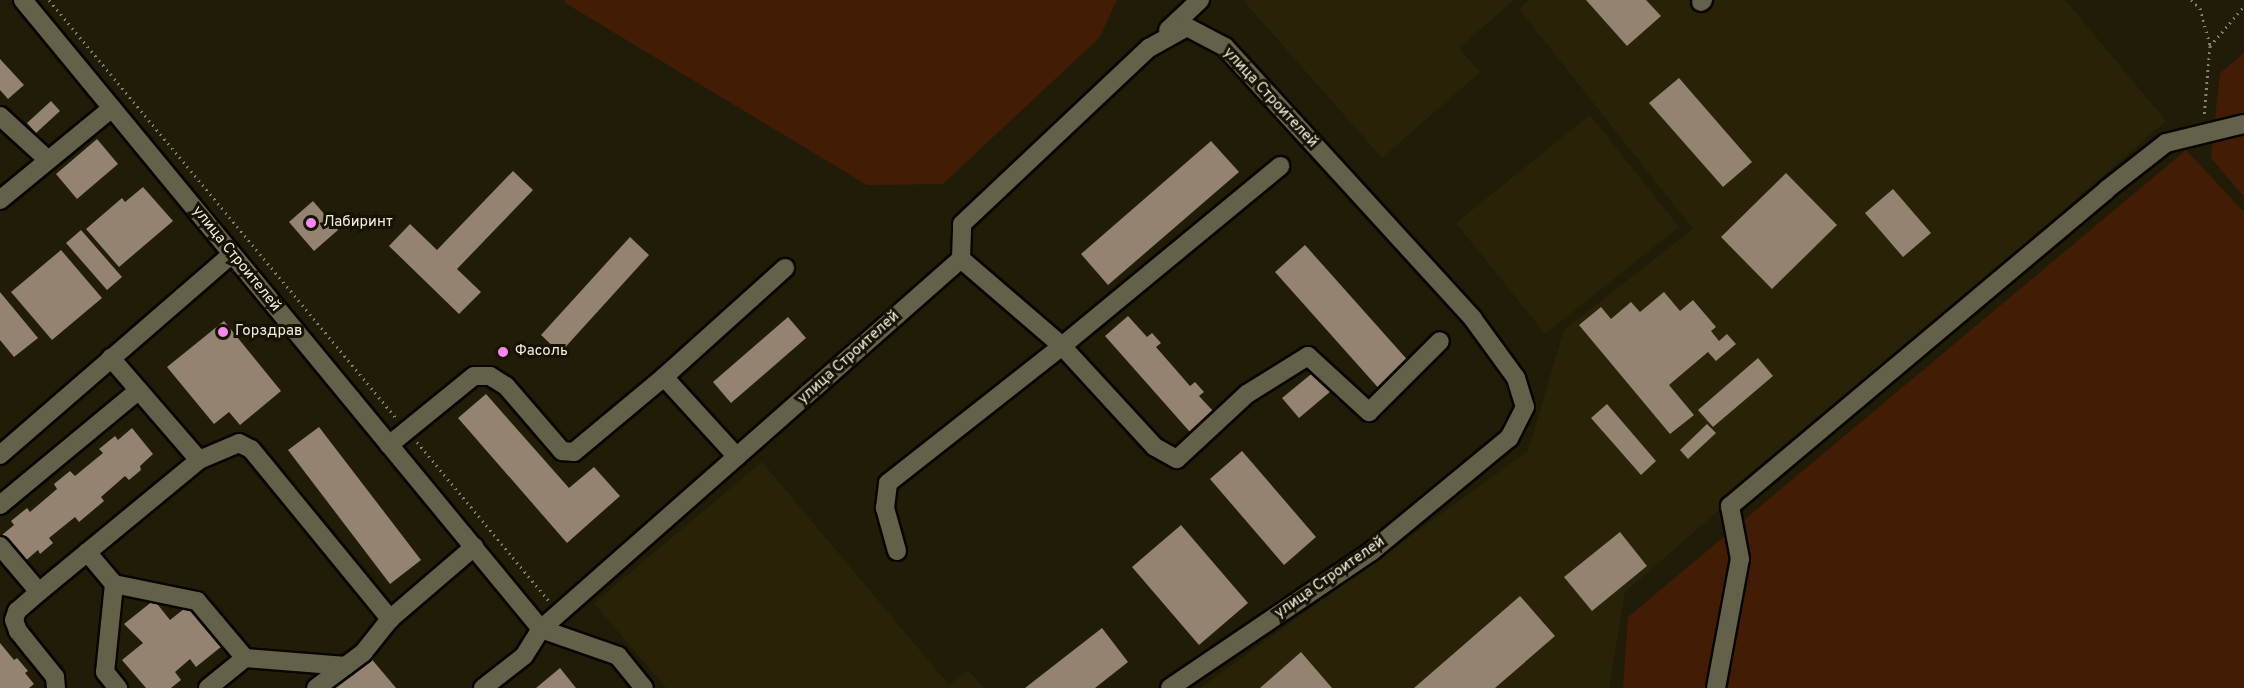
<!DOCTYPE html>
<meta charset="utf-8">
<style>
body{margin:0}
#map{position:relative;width:2244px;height:688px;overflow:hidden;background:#201c08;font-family:Overpass,sans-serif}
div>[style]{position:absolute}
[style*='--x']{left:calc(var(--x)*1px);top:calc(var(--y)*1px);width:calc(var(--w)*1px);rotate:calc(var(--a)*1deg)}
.built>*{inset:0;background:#282306}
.green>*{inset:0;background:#431c05}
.building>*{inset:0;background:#938370}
.path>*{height:3px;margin-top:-1.5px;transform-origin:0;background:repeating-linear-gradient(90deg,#868372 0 1.5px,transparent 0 6px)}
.roads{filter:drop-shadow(2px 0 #090600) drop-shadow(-2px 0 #090600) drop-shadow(0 2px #090600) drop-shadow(0 -2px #090600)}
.minor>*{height:18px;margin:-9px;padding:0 9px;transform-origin:9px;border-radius:9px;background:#64614a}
.dots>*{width:16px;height:16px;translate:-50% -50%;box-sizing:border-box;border:3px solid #161302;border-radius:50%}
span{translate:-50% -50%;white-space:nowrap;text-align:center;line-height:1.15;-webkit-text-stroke:6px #161302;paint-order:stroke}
.street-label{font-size:15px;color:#efede0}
.poi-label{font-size:15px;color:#efede0}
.left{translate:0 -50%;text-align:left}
</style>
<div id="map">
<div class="built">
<div style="clip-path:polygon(1243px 0,1514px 0,1459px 48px,1480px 72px,1382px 158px)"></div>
<div style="clip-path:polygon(1529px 0,2065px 0,2166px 121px,1625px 592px,1609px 688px,1200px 688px,1528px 451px,1564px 330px,1693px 229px,1519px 9px)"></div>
<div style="clip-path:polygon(1590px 115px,1679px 227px,1545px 334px,1456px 223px)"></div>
<div style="clip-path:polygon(762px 462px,949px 685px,968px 670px,984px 688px,666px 688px,594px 603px)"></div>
</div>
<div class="green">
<div style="clip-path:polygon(565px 0,1117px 0,1099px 38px,943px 184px,867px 185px,565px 3px)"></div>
<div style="clip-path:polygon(2244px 53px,2244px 197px,2211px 158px,2220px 73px)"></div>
<div style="clip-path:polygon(2186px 150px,2244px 212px,2244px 688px,1623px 688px,1628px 617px)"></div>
</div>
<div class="building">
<div style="clip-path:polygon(1586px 0,1646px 0,1661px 16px,1627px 46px)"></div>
<div style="clip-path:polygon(0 59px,24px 85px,8px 99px,0 90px)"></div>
<div style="clip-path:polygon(1679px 78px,1752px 162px,1723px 187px,1649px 103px)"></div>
<div style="clip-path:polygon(51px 101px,60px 111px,36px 133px,27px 123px)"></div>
<div style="clip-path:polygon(97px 139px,118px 164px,77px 199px,56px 174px)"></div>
<div style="clip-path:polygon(1211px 141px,1239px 172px,1108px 285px,1081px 254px)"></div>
<div style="clip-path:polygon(513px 171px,533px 190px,457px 269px,481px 292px,459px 314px,389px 246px,410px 224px,437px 250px)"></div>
<div style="clip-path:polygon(1786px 173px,1837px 225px,1772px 289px,1721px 237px)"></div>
<div style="clip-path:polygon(143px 187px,173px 221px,119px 267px,86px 229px,122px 198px,125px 202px)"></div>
<div style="clip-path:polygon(1893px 189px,1931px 233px,1903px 257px,1865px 213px)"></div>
<div style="clip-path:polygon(313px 201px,338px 230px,314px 251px,289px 222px)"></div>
<div style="clip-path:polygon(81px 230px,122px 277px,107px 290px,66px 243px)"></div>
<div style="clip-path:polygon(630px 237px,649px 255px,560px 353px,541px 335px)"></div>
<div style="clip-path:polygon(1305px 245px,1412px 365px,1382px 392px,1275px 272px)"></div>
<div style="clip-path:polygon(61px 250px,102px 298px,52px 340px,11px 292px)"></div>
<div style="clip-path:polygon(0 292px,38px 338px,14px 357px,0 340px)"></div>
<div style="clip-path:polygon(1664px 292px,1680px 311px,1693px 300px,1716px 327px,1711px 331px,1719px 341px,1727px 334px,1736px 344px,1716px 361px,1708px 352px,1669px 385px,1694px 415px,1670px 434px,1579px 325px,1601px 307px,1611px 319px,1631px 302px,1640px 312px)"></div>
<div style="clip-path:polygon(1128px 316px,1147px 337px,1152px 333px,1161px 343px,1156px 347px,1190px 386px,1195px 382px,1204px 392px,1199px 396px,1213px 411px,1190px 432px,1105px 336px)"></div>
<div style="clip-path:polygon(788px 317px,806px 338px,731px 403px,713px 382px)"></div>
<div style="clip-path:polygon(224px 321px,281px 391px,240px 425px,229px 412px,214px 424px,167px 367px)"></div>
<div style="clip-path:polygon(1758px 358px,1773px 376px,1713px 427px,1698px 410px)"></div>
<div style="clip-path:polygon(1315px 371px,1331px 391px,1299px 418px,1282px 398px)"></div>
<div style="clip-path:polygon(486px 394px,569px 488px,594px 467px,620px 496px,567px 543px,458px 418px)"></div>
<div style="clip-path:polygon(1607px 404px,1656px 461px,1641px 475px,1591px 418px)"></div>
<div style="clip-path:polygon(1707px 424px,1716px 433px,1688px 459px,1680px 450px)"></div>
<div style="clip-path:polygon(319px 427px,421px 560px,390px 584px,288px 450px)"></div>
<div style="clip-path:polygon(132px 428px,153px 454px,140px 466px,141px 470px,129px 480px,125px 476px,101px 497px,104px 501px,79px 522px,75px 517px,49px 538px,53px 543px,40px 554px,38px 550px,24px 562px,2px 535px,14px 525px,11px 521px,27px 508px,30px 512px,57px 489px,54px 484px,70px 471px,75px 476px,103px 453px,99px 449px,115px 436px,118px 440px)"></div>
<div style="clip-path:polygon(1242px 451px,1316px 537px,1284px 565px,1210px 479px)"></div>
<div style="clip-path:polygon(1181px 525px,1248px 603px,1199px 645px,1132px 567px)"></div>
<div style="clip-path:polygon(1620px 532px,1647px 566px,1592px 611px,1564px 577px)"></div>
<div style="clip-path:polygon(1520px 596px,1555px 636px,1495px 688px,1414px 688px)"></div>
<div style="clip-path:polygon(154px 600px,170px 620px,189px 605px,222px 646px,196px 667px,190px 659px,175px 672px,181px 680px,171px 688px,146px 688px,122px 660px,143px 643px,124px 624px)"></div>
<div style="clip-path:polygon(1102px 628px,1128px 662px,1095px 688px,1025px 688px)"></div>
<div style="clip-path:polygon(0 643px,14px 660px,17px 658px,28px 671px,25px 673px,34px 684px,29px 688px,0 688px)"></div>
<div style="clip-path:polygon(1301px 652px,1332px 688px,1260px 688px)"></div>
<div style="clip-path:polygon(369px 656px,396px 688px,326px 688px)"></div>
<div style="clip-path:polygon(560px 668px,576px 688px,536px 688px)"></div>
</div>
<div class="path">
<div style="--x:49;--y:0;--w:545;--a:50.29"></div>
<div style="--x:2191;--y:0;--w:12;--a:42"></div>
<div style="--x:2200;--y:8;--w:39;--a:75"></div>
<div style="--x:2210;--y:46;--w:72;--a:94.8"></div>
<div style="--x:2210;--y:46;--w:52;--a:-49.6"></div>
<div style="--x:417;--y:442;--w:207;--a:50.3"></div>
</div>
<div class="roads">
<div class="minor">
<div style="--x:23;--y:0;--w:815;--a:50.53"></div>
<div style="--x:541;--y:629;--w:82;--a:19.3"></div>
<div style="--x:618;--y:656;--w:41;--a:50.9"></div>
<div style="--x:1701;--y:2;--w:3;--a:-45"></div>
<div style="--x:1168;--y:30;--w:44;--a:-43.2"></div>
<div style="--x:0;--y:116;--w:65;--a:42.5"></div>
<div style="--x:0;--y:200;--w:145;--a:-39.4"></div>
<div style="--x:961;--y:259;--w:133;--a:40.7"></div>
<div style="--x:1062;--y:346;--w:137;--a:47.4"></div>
<div style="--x:1155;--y:447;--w:25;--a:29"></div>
<div style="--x:1177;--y:459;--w:96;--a:-42.9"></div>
<div style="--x:1247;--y:394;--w:72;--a:-31.9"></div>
<div style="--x:1308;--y:356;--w:83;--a:42.6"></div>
<div style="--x:1369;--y:412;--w:100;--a:-45"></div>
<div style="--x:664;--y:377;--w:108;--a:47.6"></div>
<div style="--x:389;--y:445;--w:109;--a:-39.1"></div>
<div style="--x:474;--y:376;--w:16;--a:0"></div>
<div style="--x:490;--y:376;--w:19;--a:32"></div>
<div style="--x:506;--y:386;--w:86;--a:49.3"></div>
<div style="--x:562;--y:451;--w:12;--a:5"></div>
<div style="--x:574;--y:452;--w:117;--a:-39.8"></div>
<div style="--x:664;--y:377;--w:163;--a:-42"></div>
<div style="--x:0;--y:455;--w:307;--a:-40.9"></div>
<div style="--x:199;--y:460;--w:43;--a:-23"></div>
<div style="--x:239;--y:443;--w:13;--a:27"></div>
<div style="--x:251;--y:449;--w:220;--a:50.7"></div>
<div style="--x:0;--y:505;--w:180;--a:-39.6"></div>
<div style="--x:0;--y:546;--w:60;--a:49.7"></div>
<div style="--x:39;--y:592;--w:207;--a:-39.5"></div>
<div style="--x:199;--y:460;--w:135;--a:-130.8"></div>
<div style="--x:897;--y:551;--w:45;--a:-105.6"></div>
<div style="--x:885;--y:508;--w:25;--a:-83"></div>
<div style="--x:888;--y:483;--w:221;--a:-38.2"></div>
<div style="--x:1062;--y:346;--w:283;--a:-39.5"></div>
<div style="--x:87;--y:552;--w:42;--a:49.8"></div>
<div style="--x:114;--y:584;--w:85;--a:11.6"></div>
<div style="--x:197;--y:601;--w:75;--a:49.9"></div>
<div style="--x:245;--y:658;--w:101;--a:4.5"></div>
<div style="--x:114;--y:584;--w:88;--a:95.8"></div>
<div style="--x:105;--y:672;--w:21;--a:51"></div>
<div style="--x:39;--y:592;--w:29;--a:139"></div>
<div style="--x:17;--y:611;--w:9;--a:108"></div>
<div style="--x:14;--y:620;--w:12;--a:70"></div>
<div style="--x:18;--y:631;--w:59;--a:51.2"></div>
<div style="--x:55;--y:677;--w:11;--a:85"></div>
<div style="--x:208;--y:688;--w:48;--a:-39"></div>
<div style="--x:316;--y:688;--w:59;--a:-36.7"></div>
<div style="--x:363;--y:653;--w:43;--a:-51.5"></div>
<div style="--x:390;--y:619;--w:111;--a:-40.6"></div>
<div style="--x:483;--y:688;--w:52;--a:-38"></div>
<div style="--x:524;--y:656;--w:32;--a:-58"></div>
<div style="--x:541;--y:629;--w:560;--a:-41.38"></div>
<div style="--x:961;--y:259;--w:35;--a:-88"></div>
<div style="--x:962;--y:224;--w:257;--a:-43.3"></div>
<div style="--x:1149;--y:48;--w:43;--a:-28.9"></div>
<div style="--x:1187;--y:27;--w:43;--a:27.8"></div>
<div style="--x:1225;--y:47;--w:368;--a:47.6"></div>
<div style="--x:1473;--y:319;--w:73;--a:53.9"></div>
<div style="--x:1516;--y:378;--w:30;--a:73"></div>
<div style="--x:1525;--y:407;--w:35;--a:117"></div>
<div style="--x:1509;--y:438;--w:178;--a:140.5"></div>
<div style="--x:1372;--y:551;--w:244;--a:145.9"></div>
<div style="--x:1716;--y:688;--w:131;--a:-79.5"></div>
<div style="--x:1740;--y:559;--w:54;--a:-100.7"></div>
<div style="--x:1730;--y:506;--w:491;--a:-40"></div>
<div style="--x:2106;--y:190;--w:76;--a:-38.1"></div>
<div style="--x:2166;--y:143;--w:80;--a:-13.7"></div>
</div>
</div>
<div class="dots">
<div style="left:311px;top:223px;background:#f589ef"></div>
<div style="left:223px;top:332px;background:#f589ef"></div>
<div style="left:503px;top:352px;background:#f589ef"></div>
</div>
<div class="street-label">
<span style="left:1270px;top:98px;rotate:47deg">улица Строителей</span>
<span style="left:236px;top:259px;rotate:51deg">улица Строителей</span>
<span style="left:849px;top:358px;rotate:-42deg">улица Строителей</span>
<span style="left:1330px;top:578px;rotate:-35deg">улица Строителей</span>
</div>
<div class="poi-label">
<span class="left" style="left:323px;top:223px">Лабиринт</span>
<span class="left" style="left:235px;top:332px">Горздрав</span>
<span class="left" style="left:515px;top:352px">Фасоль</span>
</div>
</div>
